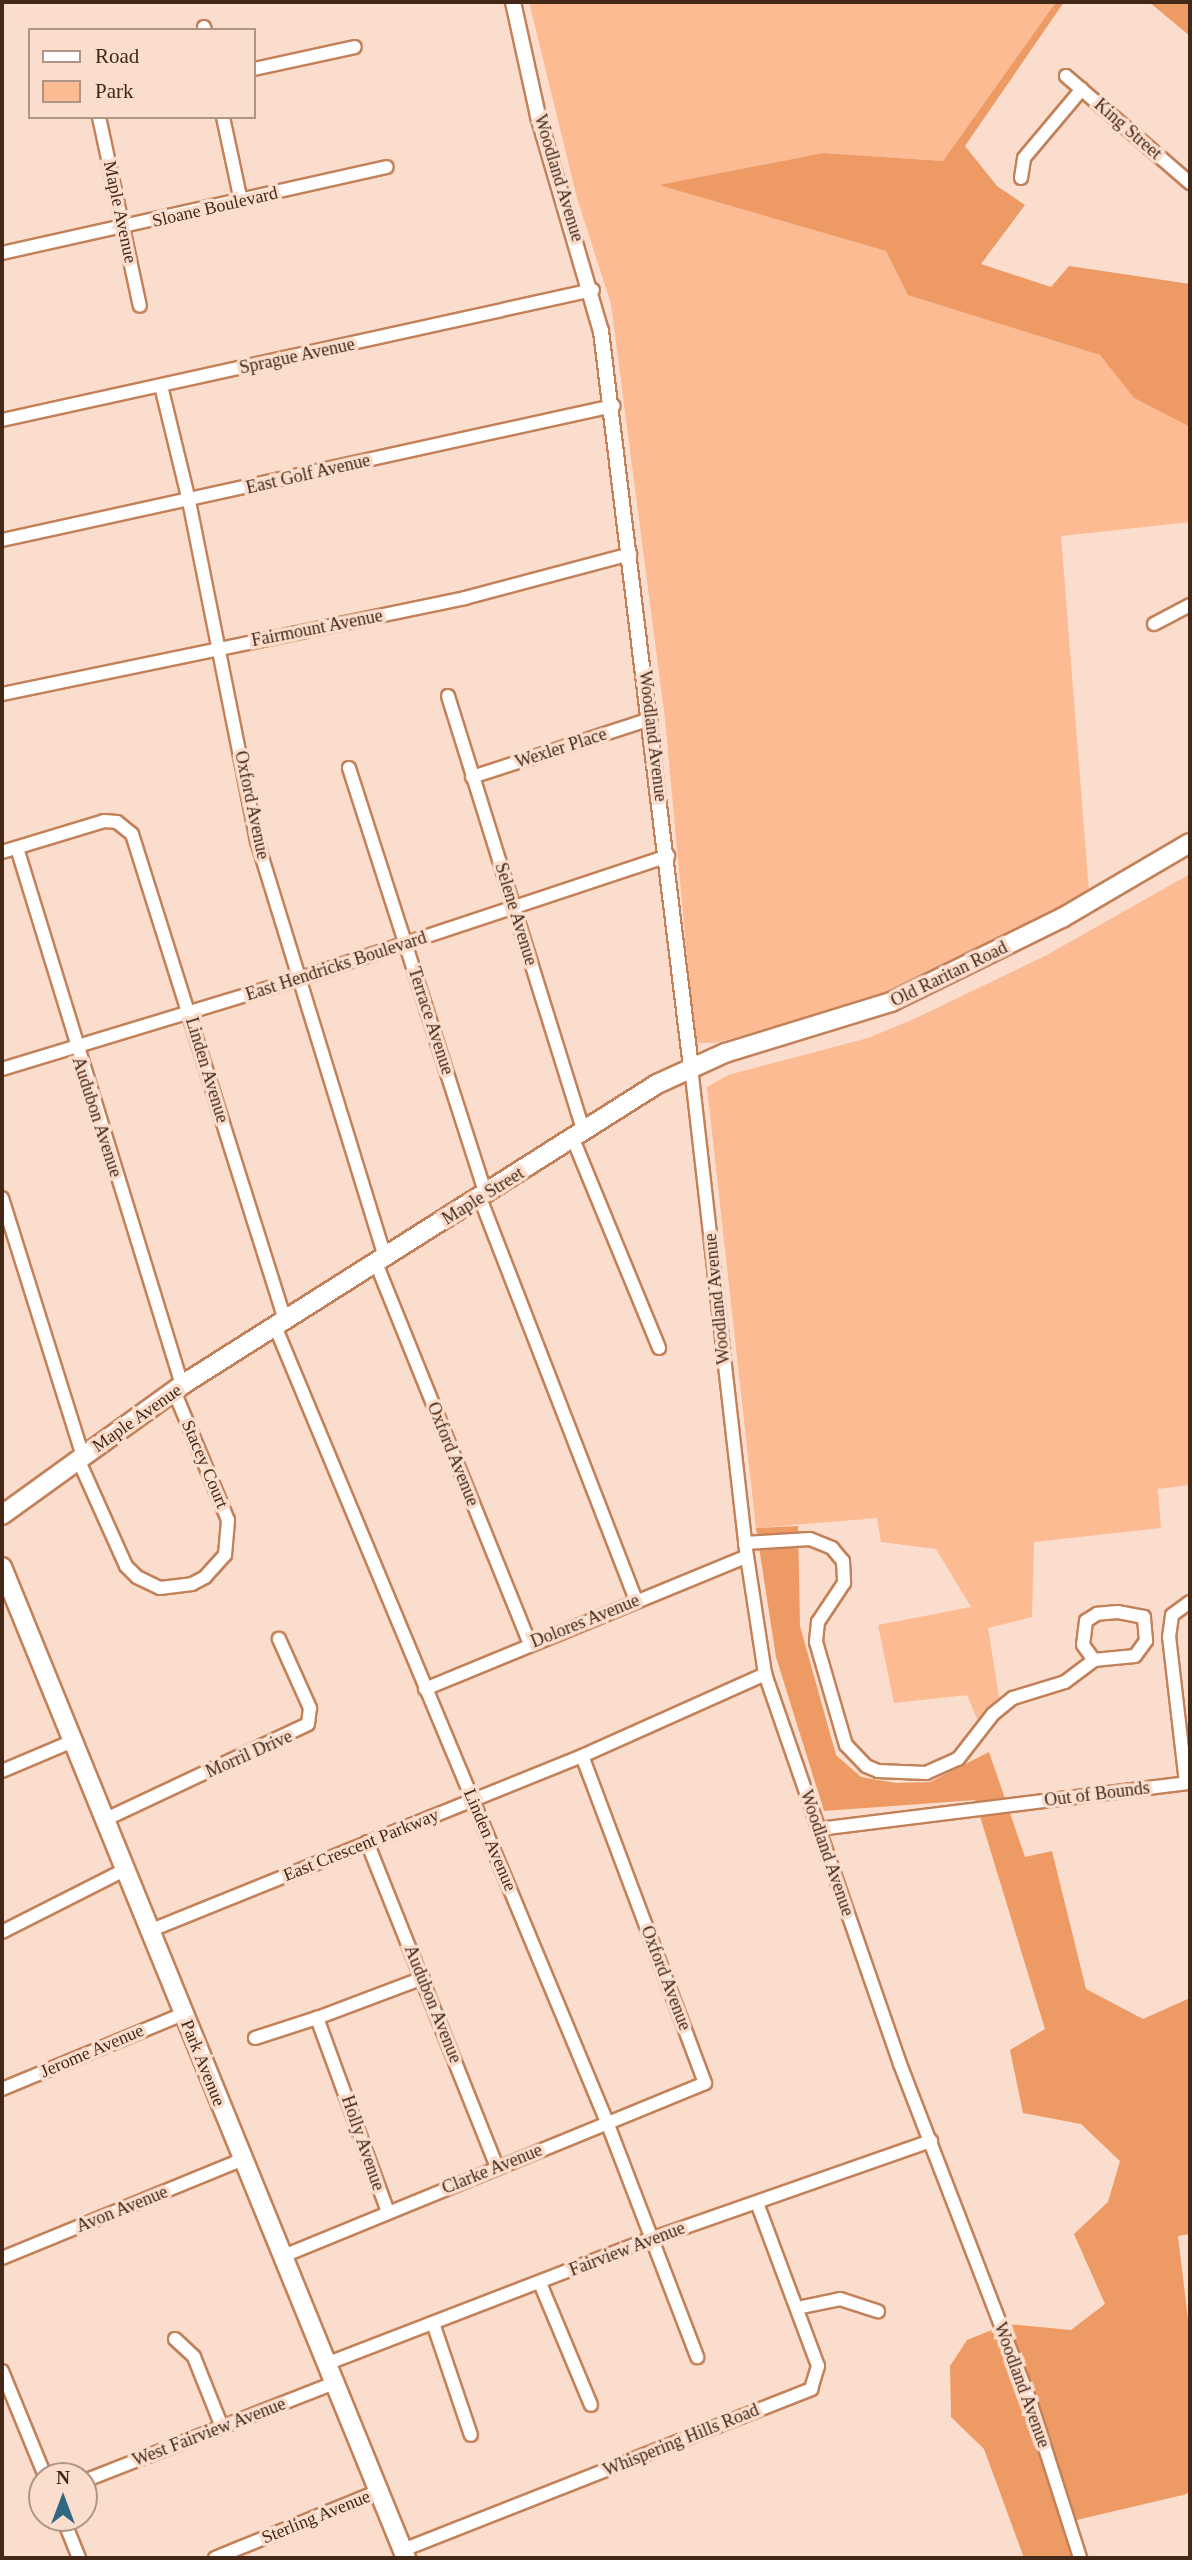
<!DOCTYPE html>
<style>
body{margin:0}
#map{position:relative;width:1192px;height:2560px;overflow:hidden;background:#faddcc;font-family:"Times New Roman",serif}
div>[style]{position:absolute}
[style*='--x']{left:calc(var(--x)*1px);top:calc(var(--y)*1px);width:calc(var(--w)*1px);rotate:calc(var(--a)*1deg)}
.green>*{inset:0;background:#fdbb93}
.forest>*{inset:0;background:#ed9a65}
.roads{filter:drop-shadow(2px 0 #c38159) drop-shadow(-2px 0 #c38159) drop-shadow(0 2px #c38159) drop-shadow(0 -2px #c38159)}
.minor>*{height:12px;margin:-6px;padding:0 6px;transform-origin:6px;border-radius:6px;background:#fff}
.tertiary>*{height:14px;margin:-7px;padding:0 7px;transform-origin:7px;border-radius:7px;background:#fff}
.secondary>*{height:18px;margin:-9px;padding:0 9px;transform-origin:9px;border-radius:9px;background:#fff}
span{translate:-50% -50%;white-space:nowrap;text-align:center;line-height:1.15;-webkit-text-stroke:7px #faddcc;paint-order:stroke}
.street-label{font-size:18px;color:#432817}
.frame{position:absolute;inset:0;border:4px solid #432817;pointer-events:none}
.legend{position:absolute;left:28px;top:28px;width:228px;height:91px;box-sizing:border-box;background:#faddcc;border:2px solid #b19584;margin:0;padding:9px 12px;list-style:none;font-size:21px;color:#432817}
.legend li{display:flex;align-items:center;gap:14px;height:35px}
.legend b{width:35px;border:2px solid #b19584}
.north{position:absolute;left:28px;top:2462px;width:70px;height:70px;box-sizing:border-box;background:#faddcc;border:2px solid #b19584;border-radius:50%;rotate:0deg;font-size:19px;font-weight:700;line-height:28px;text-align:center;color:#432817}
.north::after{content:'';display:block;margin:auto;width:24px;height:32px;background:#2f6681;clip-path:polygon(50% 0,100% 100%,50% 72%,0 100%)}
</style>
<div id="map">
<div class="green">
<div style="clip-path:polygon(529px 2px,1056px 2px,943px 161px,823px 153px,661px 185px,886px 251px,909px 295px,1100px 355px,1134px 398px,1190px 427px,1190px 522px,1061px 536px,1089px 892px,896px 989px,813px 1018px,714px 1043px,695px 1043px,665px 719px,611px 304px,577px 198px)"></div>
<div style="clip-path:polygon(1190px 874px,1190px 1485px,1158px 1489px,1161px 1528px,1034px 1542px,1032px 1617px,988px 1628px,999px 1697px,978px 1721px,967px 1695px,894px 1703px,878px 1625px,971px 1607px,936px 1549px,881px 1542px,877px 1518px,756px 1528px,707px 1087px,728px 1075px,868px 1038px,914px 1019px,1045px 956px)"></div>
</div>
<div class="forest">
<div style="clip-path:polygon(1056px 2px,1064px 2px,965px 146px,997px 186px,1025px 205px,981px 264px,1051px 287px,1069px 266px,1190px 284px,1190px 427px,1134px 398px,1100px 355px,908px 295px,886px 251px,659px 185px,823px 153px,943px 161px)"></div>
<div style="clip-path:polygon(1149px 2px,1190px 2px,1190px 36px)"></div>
<div style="clip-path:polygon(798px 1526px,800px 1626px,836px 1755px,861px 1777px,896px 1783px,930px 1782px,989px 1752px,1025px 1857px,1052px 1851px,1086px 1989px,1143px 2019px,1190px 1998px,1190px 2234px,1178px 2236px,1190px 2336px,1190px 2487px,1187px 2494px,1068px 2522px,1079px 2558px,1024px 2558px,984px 2449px,951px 2417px,950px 2366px,967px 2340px,1007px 2324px,1071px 2330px,1105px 2304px,1074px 2234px,1108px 2202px,1120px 2161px,1081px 2124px,1023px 2113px,1010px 2050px,1045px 2029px,975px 1800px,824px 1811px,776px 1657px,756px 1528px)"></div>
</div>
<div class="roads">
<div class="minor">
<div style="--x:204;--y:27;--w:3;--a:72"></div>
<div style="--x:254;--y:69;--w:103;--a:-12.3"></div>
<div style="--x:1066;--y:76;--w:164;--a:40.8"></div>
<div style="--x:99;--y:117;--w:193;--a:77.8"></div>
<div style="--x:223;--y:117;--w:86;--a:77.9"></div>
<div style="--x:1021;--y:178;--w:20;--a:-81"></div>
<div style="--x:1024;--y:158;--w:90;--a:-50"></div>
<div style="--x:2;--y:253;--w:394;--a:-12.6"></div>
<div style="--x:161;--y:386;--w:118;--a:76.3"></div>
<div style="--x:189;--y:501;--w:347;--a:78.7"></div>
<div style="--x:257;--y:841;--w:436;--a:72.9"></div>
<div style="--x:2;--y:420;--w:605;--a:-12.41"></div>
<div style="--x:2;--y:540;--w:626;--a:-12.37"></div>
<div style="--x:1154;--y:624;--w:41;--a:-27.8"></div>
<div style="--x:2;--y:694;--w:473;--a:-11.7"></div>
<div style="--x:465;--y:598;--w:171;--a:-14.9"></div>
<div style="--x:448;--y:696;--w:457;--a:72.7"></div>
<div style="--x:349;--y:768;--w:447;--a:72.2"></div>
<div style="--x:472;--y:777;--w:188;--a:-18"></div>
<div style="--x:17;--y:848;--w:562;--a:72.92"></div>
<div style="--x:2;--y:852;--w:107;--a:-16.9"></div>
<div style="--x:104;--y:821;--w:13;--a:4"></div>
<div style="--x:117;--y:822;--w:19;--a:39"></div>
<div style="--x:132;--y:834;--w:510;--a:72.53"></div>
<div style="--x:691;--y:1067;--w:479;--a:83.5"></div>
<div style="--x:745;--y:1543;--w:133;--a:81.3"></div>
<div style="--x:765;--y:1674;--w:413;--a:70.9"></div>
<div style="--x:900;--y:2064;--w:364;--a:68.9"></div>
<div style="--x:1031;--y:2404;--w:162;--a:72.3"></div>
<div style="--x:2;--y:1069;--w:313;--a:-16.9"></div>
<div style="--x:301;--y:978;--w:387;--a:-18.4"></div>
<div style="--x:573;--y:1139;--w:226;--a:67.6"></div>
<div style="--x:2;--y:1198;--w:270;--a:72.6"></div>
<div style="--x:480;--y:1198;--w:431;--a:68.8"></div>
<div style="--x:376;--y:1263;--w:411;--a:68"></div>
<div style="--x:275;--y:1326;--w:862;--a:67.36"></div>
<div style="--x:607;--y:2122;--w:252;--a:69"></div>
<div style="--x:78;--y:1459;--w:117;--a:65.8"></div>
<div style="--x:126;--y:1566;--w:16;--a:45"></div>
<div style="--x:137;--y:1577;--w:25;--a:26"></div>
<div style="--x:160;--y:1588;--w:32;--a:-7"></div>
<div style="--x:192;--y:1584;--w:15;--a:-28"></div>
<div style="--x:205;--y:1577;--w:30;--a:-48"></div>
<div style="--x:225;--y:1555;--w:35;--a:-85"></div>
<div style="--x:228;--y:1520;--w:140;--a:-112.7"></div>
<div style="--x:745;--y:1543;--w:65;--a:-3.5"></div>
<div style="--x:810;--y:1539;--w:24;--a:22"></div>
<div style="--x:832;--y:1548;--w:17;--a:50"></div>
<div style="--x:843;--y:1561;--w:22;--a:87"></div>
<div style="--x:844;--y:1583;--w:47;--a:123.7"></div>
<div style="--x:818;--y:1622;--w:20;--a:96"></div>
<div style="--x:816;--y:1642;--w:107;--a:73.8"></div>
<div style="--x:846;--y:1745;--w:29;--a:46"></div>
<div style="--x:866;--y:1766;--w:13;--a:23"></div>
<div style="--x:878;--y:1771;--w:48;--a:2.4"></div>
<div style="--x:926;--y:1773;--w:35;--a:-24"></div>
<div style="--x:958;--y:1759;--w:57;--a:-52.1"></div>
<div style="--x:993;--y:1714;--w:26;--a:-39"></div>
<div style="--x:1013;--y:1698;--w:54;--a:-17.1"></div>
<div style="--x:1065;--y:1682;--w:36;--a:-37"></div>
<div style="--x:1094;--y:1660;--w:41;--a:-5.6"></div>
<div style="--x:1135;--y:1656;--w:19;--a:-54"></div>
<div style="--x:1146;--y:1641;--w:24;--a:-95"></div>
<div style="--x:1144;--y:1617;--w:26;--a:-169"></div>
<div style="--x:1118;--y:1612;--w:21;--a:175"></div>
<div style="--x:1097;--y:1614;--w:13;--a:148"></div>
<div style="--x:1086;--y:1621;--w:24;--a:97"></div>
<div style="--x:1083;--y:1645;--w:19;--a:54"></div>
<div style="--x:425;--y:1689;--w:348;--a:-22.4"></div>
<div style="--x:2;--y:1771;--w:77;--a:-22.9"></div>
<div style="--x:104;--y:1820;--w:225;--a:-25.2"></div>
<div style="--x:308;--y:1724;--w:16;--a:-83"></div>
<div style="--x:310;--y:1708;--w:76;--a:-114.2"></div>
<div style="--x:819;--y:1829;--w:370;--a:-7.1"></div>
<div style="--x:1186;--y:1783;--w:147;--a:-96.6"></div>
<div style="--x:1169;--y:1637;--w:22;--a:-82"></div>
<div style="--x:1172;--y:1615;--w:22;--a:-36"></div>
<div style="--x:367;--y:1842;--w:350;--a:68.2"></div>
<div style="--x:149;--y:1931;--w:467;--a:-22"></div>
<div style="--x:582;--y:1756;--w:201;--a:-24.1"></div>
<div style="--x:2;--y:1932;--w:137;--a:-26.9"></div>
<div style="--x:255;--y:2038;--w:65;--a:-17.9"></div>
<div style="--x:2;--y:2089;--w:196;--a:-22.5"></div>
<div style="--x:388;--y:2212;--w:207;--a:-110.1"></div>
<div style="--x:317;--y:2018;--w:113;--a:-20.7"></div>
<div style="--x:281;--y:2257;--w:458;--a:-22.3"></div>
<div style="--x:705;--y:2083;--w:349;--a:-110.6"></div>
<div style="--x:2;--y:2258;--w:261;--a:-22.3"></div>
<div style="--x:540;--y:2283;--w:132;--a:67.3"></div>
<div style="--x:797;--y:2308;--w:44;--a:-11.8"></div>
<div style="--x:840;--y:2299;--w:40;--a:18"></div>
<div style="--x:433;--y:2323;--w:118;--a:71.3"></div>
<div style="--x:175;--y:2339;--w:26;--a:43"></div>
<div style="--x:194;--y:2357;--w:75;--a:68.2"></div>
<div style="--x:326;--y:2364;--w:345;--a:-21.1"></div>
<div style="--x:648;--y:2240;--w:300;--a:-19.3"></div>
<div style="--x:2;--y:2371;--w:113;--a:67.7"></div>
<div style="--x:84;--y:2481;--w:269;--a:-21.4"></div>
<div style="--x:63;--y:2518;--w:43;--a:68.2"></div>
<div style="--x:403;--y:2550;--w:439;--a:-21.5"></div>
<div style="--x:811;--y:2389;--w:24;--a:-73"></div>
<div style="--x:818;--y:2366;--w:174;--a:-110.5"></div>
<div style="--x:215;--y:2558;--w:177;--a:-22.2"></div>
</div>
<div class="tertiary">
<div style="--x:513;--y:2;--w:117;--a:77.6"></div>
<div style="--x:538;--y:116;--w:224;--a:73.7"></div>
<div style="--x:601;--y:331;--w:741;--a:83.03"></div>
</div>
<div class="secondary">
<div style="--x:2;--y:1515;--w:222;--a:-35.8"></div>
<div style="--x:182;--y:1385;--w:562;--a:-32.36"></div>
<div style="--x:657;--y:1084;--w:75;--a:-24.5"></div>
<div style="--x:725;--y:1053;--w:174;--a:-17.1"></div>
<div style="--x:891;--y:1002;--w:191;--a:-26.2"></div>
<div style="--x:1062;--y:918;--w:148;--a:-30.4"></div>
<div style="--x:2;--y:1567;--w:1070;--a:67.82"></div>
</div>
</div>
<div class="street-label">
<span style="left:1128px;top:129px;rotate:41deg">King Street</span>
<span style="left:559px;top:178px;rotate:73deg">Woodland Avenue</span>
<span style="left:215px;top:207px;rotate:-13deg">Sloane Boulevard</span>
<span style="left:120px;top:212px;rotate:78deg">Maple Avenue</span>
<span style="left:297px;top:356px;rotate:-12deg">Sprague Avenue</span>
<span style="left:308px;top:474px;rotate:-13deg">East Golf Avenue</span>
<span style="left:317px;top:628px;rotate:-11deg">Fairmount Avenue</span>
<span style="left:653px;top:736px;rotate:83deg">Woodland Avenue</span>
<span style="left:561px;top:748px;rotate:-18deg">Wexler Place</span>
<span style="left:252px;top:805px;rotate:78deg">Oxford Avenue</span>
<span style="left:516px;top:914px;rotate:73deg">Selene Avenue</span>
<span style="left:336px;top:966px;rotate:-18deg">East Hendricks Boulevard</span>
<span style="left:949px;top:974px;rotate:-26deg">Old Raritan Road</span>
<span style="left:431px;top:1021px;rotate:72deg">Terrace Avenue</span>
<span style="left:207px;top:1070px;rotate:73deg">Linden Avenue</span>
<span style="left:97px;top:1117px;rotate:72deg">Audubon Avenue</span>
<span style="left:483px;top:1196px;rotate:-32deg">Maple Street</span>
<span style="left:717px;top:1299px;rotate:-96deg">Woodland Avenue</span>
<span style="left:137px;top:1418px;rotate:-35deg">Maple Avenue</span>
<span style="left:453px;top:1454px;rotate:68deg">Oxford Avenue</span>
<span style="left:205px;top:1464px;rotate:67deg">Stacey Court</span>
<span style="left:585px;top:1621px;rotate:-22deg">Dolores Avenue</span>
<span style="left:249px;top:1754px;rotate:-24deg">Morril Drive</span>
<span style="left:1097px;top:1794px;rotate:-7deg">Out of Bounds</span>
<span style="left:490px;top:1840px;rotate:67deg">Linden Avenue</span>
<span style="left:361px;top:1845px;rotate:-22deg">East Crescent Parkway</span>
<span style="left:827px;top:1853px;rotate:71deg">Woodland Avenue</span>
<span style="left:666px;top:1978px;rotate:69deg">Oxford Avenue</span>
<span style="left:433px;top:2004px;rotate:68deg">Audubon Avenue</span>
<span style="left:92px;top:2051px;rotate:-23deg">Jerome Avenue</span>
<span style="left:203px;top:2063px;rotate:68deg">Park Avenue</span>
<span style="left:363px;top:2143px;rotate:71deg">Holly Avenue</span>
<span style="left:492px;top:2169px;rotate:-22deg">Clarke Avenue</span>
<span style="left:122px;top:2209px;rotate:-22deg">Avon Avenue</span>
<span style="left:627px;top:2249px;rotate:-21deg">Fairview Avenue</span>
<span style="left:1022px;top:2385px;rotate:70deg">Woodland Avenue</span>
<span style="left:209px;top:2432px;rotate:-21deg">West Fairview Avenue</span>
<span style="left:681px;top:2440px;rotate:-22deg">Whispering Hills Road</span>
<span style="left:316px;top:2517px;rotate:-22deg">Sterling Avenue</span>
</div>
<div class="frame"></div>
<ul class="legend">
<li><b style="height:9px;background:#fff"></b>Road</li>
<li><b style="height:19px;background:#fdbb93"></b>Park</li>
</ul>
<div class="north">N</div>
</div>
